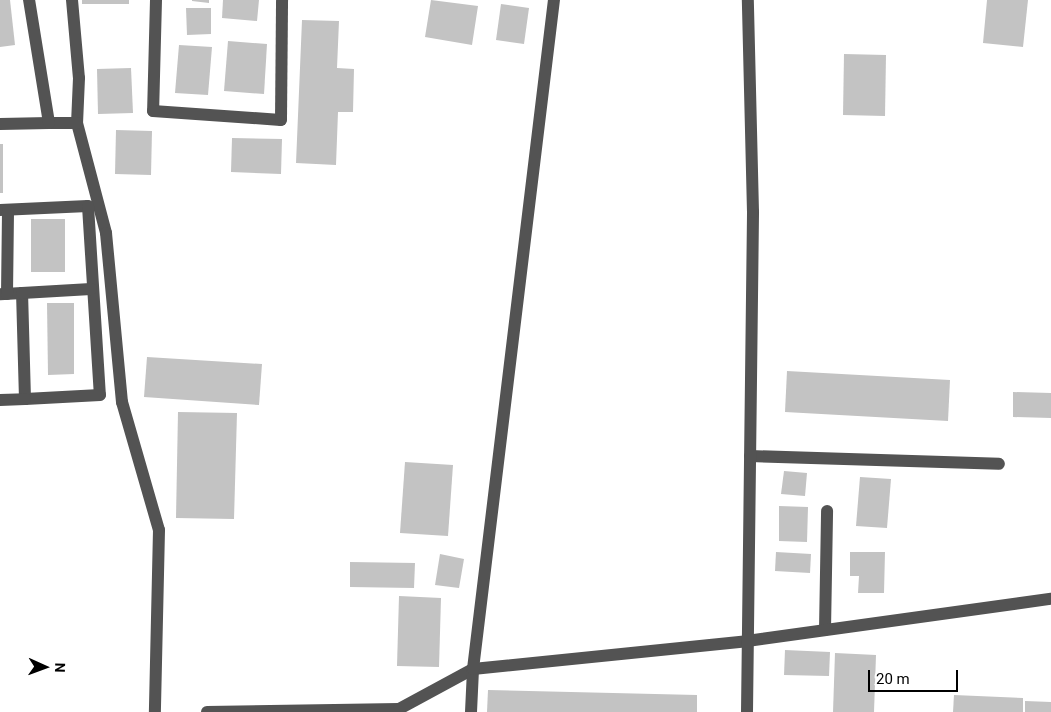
<!DOCTYPE html>
<style>
body{margin:0}
#map{position:relative;width:1051px;height:712px;overflow:hidden;background:#fff;font-family:Roboto,sans-serif}
div>[style]{position:absolute}
[style*='--x']{left:calc(var(--x)*1px);top:calc(var(--y)*1px);width:calc(var(--w)*1px);rotate:calc(var(--a)*1deg)}
.building>*{inset:0;background:#c3c3c3}
.minor>*{height:12px;margin:-6px;padding:0 6px;transform-origin:6px;border-radius:6px;background:#535353}
span{translate:-50% -50%;white-space:nowrap;text-align:center;line-height:1.15;-webkit-text-stroke:4px #fff;paint-order:stroke}
.north{position:absolute;left:20px;top:642px;width:50px;height:50px;-webkit-text-stroke:4px #fff;paint-order:stroke;rotate:92deg;font-size:14px;font-weight:700;line-height:20px;text-align:center;color:#000}
.north::after{content:'';display:block;margin:auto;width:18px;height:22px;background:#000;clip-path:polygon(50% 0,100% 100%,50% 72%,0 100%)}
.scale{position:absolute;left:868px;top:670px;width:90px;height:22px;box-sizing:border-box;border:2px solid #000;border-top:0;padding-left:6px;font-size:15px;line-height:18px;white-space:nowrap;color:#000;-webkit-text-stroke:4px #fff;paint-order:stroke}
</style>
<div id="map">
<div class="building">
<div style="clip-path:polygon(0 0,10px 0,15px 45px,0 47px)"></div>
<div style="clip-path:polygon(82px 0,129px 0,129px 4px,82px 4px)"></div>
<div style="clip-path:polygon(192px 0,209px 0,209px 3px,192px 1px)"></div>
<div style="clip-path:polygon(223px 0,259px 0,257px 21px,222px 18px)"></div>
<div style="clip-path:polygon(431px 0,478px 6px,472px 45px,425px 37px)"></div>
<div style="clip-path:polygon(987px 0,1028px 0,1023px 47px,983px 43px)"></div>
<div style="clip-path:polygon(501px 4px,529px 8px,524px 44px,496px 40px)"></div>
<div style="clip-path:polygon(186px 8px,211px 8px,211px 34px,187px 35px)"></div>
<div style="clip-path:polygon(302px 20px,339px 21px,337px 68px,354px 69px,353px 112px,338px 112px,336px 165px,296px 163px)"></div>
<div style="clip-path:polygon(228px 41px,267px 44px,264px 94px,224px 91px)"></div>
<div style="clip-path:polygon(179px 45px,212px 47px,208px 95px,175px 93px)"></div>
<div style="clip-path:polygon(844px 54px,886px 55px,885px 116px,843px 115px)"></div>
<div style="clip-path:polygon(131px 68px,133px 113px,98px 114px,97px 69px)"></div>
<div style="clip-path:polygon(116px 130px,152px 131px,151px 175px,115px 174px)"></div>
<div style="clip-path:polygon(232px 138px,282px 139px,281px 174px,231px 172px)"></div>
<div style="clip-path:polygon(0 144px,3px 144px,3px 193px,0 193px)"></div>
<div style="clip-path:polygon(31px 219px,65px 219px,65px 272px,31px 272px)"></div>
<div style="clip-path:polygon(47px 303px,74px 303px,74px 374px,48px 375px)"></div>
<div style="clip-path:polygon(147px 357px,262px 364px,259px 405px,144px 397px)"></div>
<div style="clip-path:polygon(787px 371px,950px 380px,948px 421px,785px 412px)"></div>
<div style="clip-path:polygon(1013px 392px,1051px 393px,1051px 418px,1013px 417px)"></div>
<div style="clip-path:polygon(178px 412px,237px 413px,234px 519px,176px 518px)"></div>
<div style="clip-path:polygon(405px 462px,453px 465px,448px 536px,400px 533px)"></div>
<div style="clip-path:polygon(784px 471px,807px 473px,805px 496px,781px 494px)"></div>
<div style="clip-path:polygon(860px 477px,891px 479px,887px 528px,856px 526px)"></div>
<div style="clip-path:polygon(779px 506px,808px 507px,807px 542px,779px 541px)"></div>
<div style="clip-path:polygon(776px 552px,811px 554px,810px 573px,775px 571px)"></div>
<div style="clip-path:polygon(850px 552px,885px 552px,884px 593px,858px 593px,859px 576px,850px 576px)"></div>
<div style="clip-path:polygon(440px 554px,464px 559px,459px 588px,435px 585px)"></div>
<div style="clip-path:polygon(350px 562px,415px 563px,414px 588px,350px 587px)"></div>
<div style="clip-path:polygon(399px 596px,441px 598px,439px 667px,397px 666px)"></div>
<div style="clip-path:polygon(785px 650px,830px 652px,829px 676px,784px 675px)"></div>
<div style="clip-path:polygon(835px 653px,876px 655px,874px 712px,833px 712px)"></div>
<div style="clip-path:polygon(488px 690px,697px 695px,697px 712px,487px 712px)"></div>
<div style="clip-path:polygon(954px 695px,1023px 698px,1023px 712px,953px 712px)"></div>
<div style="clip-path:polygon(1025px 701px,1051px 702px,1051px 712px,1025px 712px)"></div>
</div>
<div class="minor">
<div style="--x:72;--y:0;--w:78;--a:84.9"></div>
<div style="--x:79;--y:78;--w:45;--a:92.5"></div>
<div style="--x:77;--y:123;--w:114;--a:75.2"></div>
<div style="--x:106;--y:233;--w:170;--a:84.6"></div>
<div style="--x:122;--y:402;--w:133;--a:73.9"></div>
<div style="--x:159;--y:530;--w:182;--a:91.3"></div>
<div style="--x:156;--y:0;--w:111;--a:91.5"></div>
<div style="--x:153;--y:111;--w:128;--a:4"></div>
<div style="--x:281;--y:120;--w:120;--a:-89.5"></div>
<div style="--x:49;--y:123;--w:28;--a:0"></div>
<div style="--x:0;--y:124;--w:49;--a:-1.2"></div>
<div style="--x:49;--y:123;--w:125;--a:-99.2"></div>
<div style="--x:0;--y:210;--w:88;--a:-2.6"></div>
<div style="--x:88;--y:206;--w:189;--a:86.4"></div>
<div style="--x:100;--y:395;--w:75;--a:176.9"></div>
<div style="--x:25;--y:399;--w:106;--a:-91.6"></div>
<div style="--x:22;--y:293;--w:22;--a:177"></div>
<div style="--x:22;--y:293;--w:69;--a:-3.3"></div>
<div style="--x:7;--y:294;--w:84;--a:-89.3"></div>
<div style="--x:0;--y:400;--w:25;--a:-2"></div>
<div style="--x:750;--y:456;--w:249;--a:1.8"></div>
<div style="--x:825;--y:630;--w:119;--a:-89"></div>
<div style="--x:207;--y:712;--w:192;--a:-0.9"></div>
<div style="--x:399;--y:709;--w:84;--a:-28.4"></div>
<div style="--x:473;--y:669;--w:275;--a:-5.8"></div>
<div style="--x:747;--y:641;--w:307;--a:-7.9"></div>
<div style="--x:471;--y:712;--w:43;--a:-87.3"></div>
<div style="--x:473;--y:669;--w:674;--a:-83.1"></div>
<div style="--x:747;--y:712;--w:500;--a:-89.31"></div>
<div style="--x:753;--y:212;--w:212;--a:-91.4"></div>
</div>
<div class="north">N</div>
<div class="scale">20 m</div>
</div>
